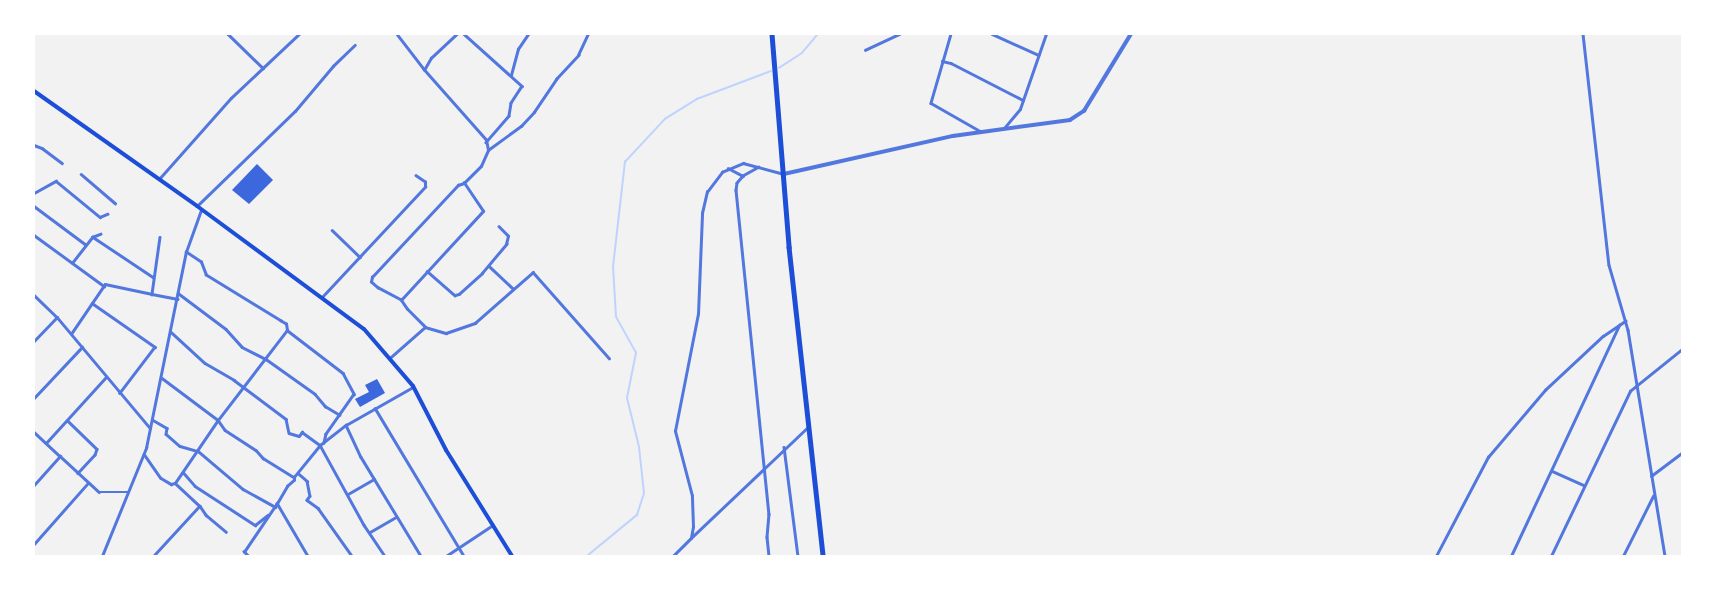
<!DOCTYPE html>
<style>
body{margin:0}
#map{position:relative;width:1716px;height:590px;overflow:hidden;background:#f2f2f2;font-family:"PT Sans",sans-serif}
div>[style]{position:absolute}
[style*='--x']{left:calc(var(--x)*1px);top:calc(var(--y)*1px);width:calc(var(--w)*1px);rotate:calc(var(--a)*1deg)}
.stream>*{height:1.5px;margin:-0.75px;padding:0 0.75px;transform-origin:0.75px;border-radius:0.75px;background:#bfd3fe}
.building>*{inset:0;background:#3d67dc}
.minor>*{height:2.5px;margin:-1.25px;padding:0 1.25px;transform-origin:1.25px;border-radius:1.25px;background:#5277de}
.tertiary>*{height:3.5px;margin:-1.75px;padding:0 1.75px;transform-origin:1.75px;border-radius:1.75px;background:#5277de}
.secondary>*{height:4px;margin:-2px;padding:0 2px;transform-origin:2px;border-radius:2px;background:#1d4ed8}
.primary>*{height:4.5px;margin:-2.25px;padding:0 2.25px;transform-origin:2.25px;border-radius:2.25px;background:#1d4ed8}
span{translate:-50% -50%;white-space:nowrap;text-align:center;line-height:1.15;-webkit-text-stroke:4px #fff;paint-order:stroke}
.frame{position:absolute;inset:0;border:35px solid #fff;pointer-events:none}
</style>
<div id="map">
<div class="stream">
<div style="--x:779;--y:68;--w:27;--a:-33"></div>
<div style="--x:802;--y:53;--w:25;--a:-50"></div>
<div style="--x:587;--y:556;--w:65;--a:-39.4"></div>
<div style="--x:637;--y:515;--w:22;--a:-72"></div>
<div style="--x:644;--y:494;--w:47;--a:-96.1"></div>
<div style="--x:639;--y:447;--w:50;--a:-103.8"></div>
<div style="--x:627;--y:398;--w:46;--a:-78.7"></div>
<div style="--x:636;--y:353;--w:41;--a:-119.1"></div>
<div style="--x:616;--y:317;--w:50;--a:-93.4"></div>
<div style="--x:613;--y:267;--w:106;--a:-83.5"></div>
<div style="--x:625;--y:162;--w:59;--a:-47.1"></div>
<div style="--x:665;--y:119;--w:38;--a:-32"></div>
<div style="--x:697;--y:99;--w:79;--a:-20.7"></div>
</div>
<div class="building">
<div style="clip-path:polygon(257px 164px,273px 180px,249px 204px,232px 190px)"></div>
<div style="clip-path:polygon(377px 379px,385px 393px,360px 407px,355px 399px,369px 392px,365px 385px)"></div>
</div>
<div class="minor">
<div style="--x:228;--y:34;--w:49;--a:44.2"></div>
<div style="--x:397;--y:34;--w:44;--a:52.4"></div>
<div style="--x:464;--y:34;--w:78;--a:41.9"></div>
<div style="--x:522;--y:86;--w:20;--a:123"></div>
<div style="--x:511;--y:103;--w:13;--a:99"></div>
<div style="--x:509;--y:116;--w:35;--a:131"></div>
<div style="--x:951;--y:34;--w:72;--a:106.2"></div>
<div style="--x:931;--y:103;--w:56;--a:29.7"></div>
<div style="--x:992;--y:34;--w:51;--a:24.1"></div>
<div style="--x:1583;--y:34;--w:232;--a:83.6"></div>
<div style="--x:1609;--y:265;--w:68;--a:73.7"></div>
<div style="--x:1628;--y:330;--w:229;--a:80.7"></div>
<div style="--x:865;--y:50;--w:38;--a:-25"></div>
<div style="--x:942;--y:61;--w:9;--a:13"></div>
<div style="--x:951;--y:63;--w:81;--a:27.2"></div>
<div style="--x:511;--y:75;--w:27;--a:-75"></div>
<div style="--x:518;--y:49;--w:18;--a:-56"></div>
<div style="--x:1005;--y:127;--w:23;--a:-50"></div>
<div style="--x:1020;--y:109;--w:79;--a:-70.9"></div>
<div style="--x:34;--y:145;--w:9;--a:21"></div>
<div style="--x:42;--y:148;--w:25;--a:37"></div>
<div style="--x:488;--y:150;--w:41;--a:-36"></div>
<div style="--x:521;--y:126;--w:19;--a:-47"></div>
<div style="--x:534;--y:112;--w:40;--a:-56"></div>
<div style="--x:556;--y:79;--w:33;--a:-47"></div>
<div style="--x:578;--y:55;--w:23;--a:-65"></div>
<div style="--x:759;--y:167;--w:18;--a:151"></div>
<div style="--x:743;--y:176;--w:9;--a:131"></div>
<div style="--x:737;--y:183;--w:7;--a:98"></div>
<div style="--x:736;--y:190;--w:326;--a:84.2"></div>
<div style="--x:769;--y:514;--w:23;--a:95"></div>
<div style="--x:767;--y:537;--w:19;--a:84"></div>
<div style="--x:728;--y:168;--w:17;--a:28"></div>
<div style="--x:81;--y:174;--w:45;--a:40.5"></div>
<div style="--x:159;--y:179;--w:108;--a:-48.4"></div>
<div style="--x:231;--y:98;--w:93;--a:-43.3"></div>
<div style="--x:34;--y:193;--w:25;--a:-29"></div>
<div style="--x:56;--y:181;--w:57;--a:39.3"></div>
<div style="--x:100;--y:217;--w:8;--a:-23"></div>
<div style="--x:34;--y:206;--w:64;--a:36.7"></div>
<div style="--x:197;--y:206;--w:136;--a:-44.1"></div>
<div style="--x:295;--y:111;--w:59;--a:-49.8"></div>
<div style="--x:333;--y:66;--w:30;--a:-44"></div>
<div style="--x:332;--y:230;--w:39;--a:44"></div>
<div style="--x:34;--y:235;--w:87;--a:36.1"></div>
<div style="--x:93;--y:237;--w:72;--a:33.7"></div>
<div style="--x:160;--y:237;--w:58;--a:98"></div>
<div style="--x:152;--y:294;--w:26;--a:11"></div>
<div style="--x:72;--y:263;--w:33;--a:-52"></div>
<div style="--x:92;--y:237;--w:9;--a:-21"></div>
<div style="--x:489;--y:266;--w:33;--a:43"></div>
<div style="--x:427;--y:271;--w:37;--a:41"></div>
<div style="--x:455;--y:295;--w:4;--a:-14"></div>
<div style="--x:459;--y:294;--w:31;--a:-42"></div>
<div style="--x:482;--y:273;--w:38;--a:-50"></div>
<div style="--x:506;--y:244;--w:8;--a:-76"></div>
<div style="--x:508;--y:236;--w:13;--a:-135"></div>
<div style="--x:178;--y:293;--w:60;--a:36.9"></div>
<div style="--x:226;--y:329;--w:24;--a:48"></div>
<div style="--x:242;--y:347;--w:27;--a:27"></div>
<div style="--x:266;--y:359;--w:60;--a:35.5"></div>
<div style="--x:315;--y:394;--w:16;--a:50"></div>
<div style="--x:325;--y:406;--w:17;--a:31"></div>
<div style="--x:34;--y:295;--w:32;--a:44"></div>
<div style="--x:57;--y:317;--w:145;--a:50"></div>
<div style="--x:322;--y:297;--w:151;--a:-46.9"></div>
<div style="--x:425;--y:187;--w:5;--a:-90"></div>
<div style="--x:425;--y:182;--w:11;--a:-146"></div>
<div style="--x:401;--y:300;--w:26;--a:-152"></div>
<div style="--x:378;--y:288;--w:9;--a:-139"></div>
<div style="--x:371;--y:282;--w:5;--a:-79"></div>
<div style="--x:372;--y:277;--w:126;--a:-46.9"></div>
<div style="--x:458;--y:185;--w:6;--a:-18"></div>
<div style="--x:92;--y:303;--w:77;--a:34.9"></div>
<div style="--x:155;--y:347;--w:58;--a:127.3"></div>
<div style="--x:425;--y:327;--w:22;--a:16"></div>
<div style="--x:446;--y:333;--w:31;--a:-19"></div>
<div style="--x:475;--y:323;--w:77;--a:-41.3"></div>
<div style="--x:533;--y:272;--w:115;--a:48.5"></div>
<div style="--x:287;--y:330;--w:71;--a:37.5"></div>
<div style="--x:343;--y:373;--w:24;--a:62"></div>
<div style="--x:354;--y:394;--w:49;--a:125"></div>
<div style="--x:326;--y:434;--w:9;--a:103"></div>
<div style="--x:171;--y:332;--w:46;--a:42.4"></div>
<div style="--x:205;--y:363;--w:34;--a:30"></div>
<div style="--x:234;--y:380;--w:65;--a:36.9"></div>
<div style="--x:286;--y:419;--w:14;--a:78"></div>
<div style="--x:289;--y:433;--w:10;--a:17"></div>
<div style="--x:299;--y:436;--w:5;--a:-53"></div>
<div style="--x:302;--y:432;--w:22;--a:36"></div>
<div style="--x:320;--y:445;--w:91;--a:61.2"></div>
<div style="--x:364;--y:525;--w:37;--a:56"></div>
<div style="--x:71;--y:334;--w:60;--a:-55.8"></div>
<div style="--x:105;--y:284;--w:48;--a:12"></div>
<div style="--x:34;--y:341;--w:33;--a:-46"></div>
<div style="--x:391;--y:357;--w:45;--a:-41.4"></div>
<div style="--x:425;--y:327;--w:25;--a:-135"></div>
<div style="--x:407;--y:309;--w:11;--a:-124"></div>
<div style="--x:401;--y:300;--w:121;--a:-47.3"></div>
<div style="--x:483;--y:211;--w:34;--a:-124"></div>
<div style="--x:464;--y:183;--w:24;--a:-45"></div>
<div style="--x:481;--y:166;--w:17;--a:-66"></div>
<div style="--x:488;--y:150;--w:10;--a:-101"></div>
<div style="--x:486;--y:140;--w:94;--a:-131.5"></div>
<div style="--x:424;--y:70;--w:14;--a:-60"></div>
<div style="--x:431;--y:58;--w:35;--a:-43"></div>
<div style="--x:162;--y:378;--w:70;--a:36.9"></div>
<div style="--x:218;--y:420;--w:12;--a:55"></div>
<div style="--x:225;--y:430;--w:37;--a:33"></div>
<div style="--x:256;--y:450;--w:11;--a:49"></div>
<div style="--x:263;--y:458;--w:36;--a:32"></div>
<div style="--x:34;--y:398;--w:70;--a:-46.7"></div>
<div style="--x:375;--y:408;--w:173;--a:59"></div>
<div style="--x:153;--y:420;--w:16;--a:30"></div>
<div style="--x:167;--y:428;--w:6;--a:99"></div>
<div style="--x:166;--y:434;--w:18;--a:41"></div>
<div style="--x:180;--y:446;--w:19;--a:16"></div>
<div style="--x:198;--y:451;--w:59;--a:40.2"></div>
<div style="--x:243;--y:489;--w:37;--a:29"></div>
<div style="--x:275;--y:507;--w:24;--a:-60"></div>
<div style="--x:287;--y:486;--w:9;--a:-41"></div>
<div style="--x:294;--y:480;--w:3;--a:-90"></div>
<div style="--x:294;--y:477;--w:41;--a:-50.9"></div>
<div style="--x:320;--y:445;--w:33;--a:-38"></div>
<div style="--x:346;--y:425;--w:77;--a:-29.6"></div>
<div style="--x:68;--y:421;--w:40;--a:44"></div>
<div style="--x:97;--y:449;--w:6;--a:108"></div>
<div style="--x:95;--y:455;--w:25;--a:133"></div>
<div style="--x:346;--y:425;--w:35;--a:65"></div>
<div style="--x:361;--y:457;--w:116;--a:58.8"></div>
<div style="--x:34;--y:432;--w:35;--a:43"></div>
<div style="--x:46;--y:443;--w:89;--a:-47.7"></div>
<div style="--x:784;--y:447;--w:110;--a:82.7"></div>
<div style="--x:144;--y:454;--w:29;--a:55"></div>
<div style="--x:161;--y:478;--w:12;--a:31"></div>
<div style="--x:171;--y:484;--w:4;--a:-14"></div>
<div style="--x:175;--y:483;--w:34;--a:43"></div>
<div style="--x:200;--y:506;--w:68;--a:132.6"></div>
<div style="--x:1552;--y:471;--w:35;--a:24"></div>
<div style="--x:183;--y:472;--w:18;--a:49"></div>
<div style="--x:195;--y:486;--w:72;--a:33"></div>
<div style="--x:255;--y:525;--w:16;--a:-38"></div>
<div style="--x:299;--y:474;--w:11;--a:41"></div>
<div style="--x:307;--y:481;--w:15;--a:79"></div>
<div style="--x:310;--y:496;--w:5;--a:127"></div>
<div style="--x:307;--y:500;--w:14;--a:36"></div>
<div style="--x:318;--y:508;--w:59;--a:54.7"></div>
<div style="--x:1651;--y:476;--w:39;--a:-37"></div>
<div style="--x:175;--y:483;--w:76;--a:-55.7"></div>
<div style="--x:218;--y:420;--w:113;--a:-52.5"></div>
<div style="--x:287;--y:330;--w:6;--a:-99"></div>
<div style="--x:286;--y:324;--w:6;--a:-149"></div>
<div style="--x:281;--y:321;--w:88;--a:-148.5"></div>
<div style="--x:206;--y:275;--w:14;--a:-111"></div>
<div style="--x:201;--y:262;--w:18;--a:-146"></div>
<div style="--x:34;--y:485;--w:39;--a:-48"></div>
<div style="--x:60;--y:456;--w:53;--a:42.7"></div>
<div style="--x:99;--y:492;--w:30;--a:0"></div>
<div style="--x:348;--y:494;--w:30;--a:-30"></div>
<div style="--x:200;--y:506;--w:11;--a:56"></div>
<div style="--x:206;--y:515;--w:26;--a:40"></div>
<div style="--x:370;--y:532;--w:30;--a:-30"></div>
<div style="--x:691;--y:538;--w:161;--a:-43.5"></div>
<div style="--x:34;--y:544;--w:81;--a:-48.5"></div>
<div style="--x:102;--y:556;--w:117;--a:-67.8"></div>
<div style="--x:146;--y:448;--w:200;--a:-78.5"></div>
<div style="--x:186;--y:252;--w:45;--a:-70.3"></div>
<div style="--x:248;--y:556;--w:6;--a:-135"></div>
<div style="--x:244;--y:552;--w:59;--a:-56"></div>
<div style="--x:277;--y:503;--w:61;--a:59.7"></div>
<div style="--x:446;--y:556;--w:56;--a:-33.4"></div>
<div style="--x:673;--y:556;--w:25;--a:-45"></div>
<div style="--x:691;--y:538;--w:11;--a:-80"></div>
<div style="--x:693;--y:527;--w:31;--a:-92"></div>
<div style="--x:692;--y:496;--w:67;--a:-104.7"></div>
<div style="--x:675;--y:431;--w:119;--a:-78.9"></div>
<div style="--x:698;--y:314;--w:101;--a:-87.7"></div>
<div style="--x:702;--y:213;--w:22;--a:-77"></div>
<div style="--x:707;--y:192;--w:25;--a:-53"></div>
<div style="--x:722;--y:172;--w:23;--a:-23"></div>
<div style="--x:743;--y:163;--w:42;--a:15"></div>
<div style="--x:1436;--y:556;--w:112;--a:-62.3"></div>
<div style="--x:1488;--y:457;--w:88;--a:-49.6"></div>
<div style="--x:1545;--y:390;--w:79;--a:-43"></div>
<div style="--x:1603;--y:336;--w:27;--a:-34"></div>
<div style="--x:1511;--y:556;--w:255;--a:-64.9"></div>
<div style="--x:1551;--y:556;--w:183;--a:-64.4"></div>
<div style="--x:1630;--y:391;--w:67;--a:-38.9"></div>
<div style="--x:1623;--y:556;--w:67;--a:-63.4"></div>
</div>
<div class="tertiary">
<div style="--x:784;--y:174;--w:173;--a:-12.7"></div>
<div style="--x:953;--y:136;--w:118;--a:-7.8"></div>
<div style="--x:1070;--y:120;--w:17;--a:-33"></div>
<div style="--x:1084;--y:111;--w:90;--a:-58.6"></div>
</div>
<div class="secondary">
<div style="--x:34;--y:91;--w:199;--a:35.2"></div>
<div style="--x:197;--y:206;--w:207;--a:36.4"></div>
<div style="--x:364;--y:329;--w:75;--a:49.3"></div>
<div style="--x:413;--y:386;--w:72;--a:62.7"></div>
<div style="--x:446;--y:450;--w:125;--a:58.1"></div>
</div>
<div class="primary">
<div style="--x:772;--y:34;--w:214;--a:85.4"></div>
<div style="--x:789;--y:247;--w:311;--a:83.7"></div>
</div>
<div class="frame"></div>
</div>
